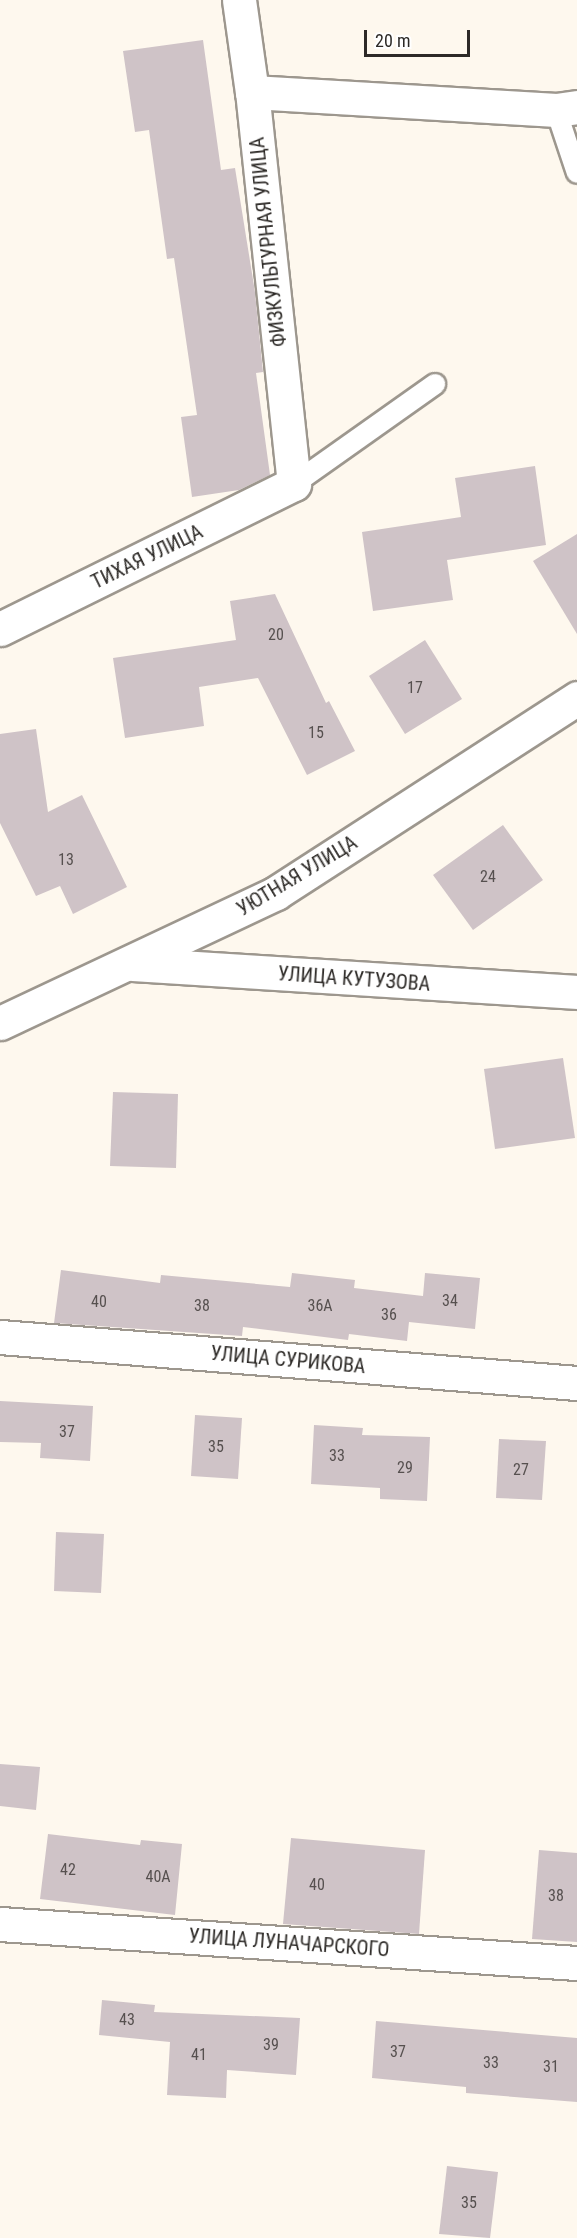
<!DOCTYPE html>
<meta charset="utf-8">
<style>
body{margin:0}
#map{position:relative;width:577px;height:2238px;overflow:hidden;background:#fef8ee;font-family:"Roboto Condensed",sans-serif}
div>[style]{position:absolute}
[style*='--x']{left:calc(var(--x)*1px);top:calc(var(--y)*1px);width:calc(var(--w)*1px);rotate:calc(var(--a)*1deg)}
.building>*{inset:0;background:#cfc3c7}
.roads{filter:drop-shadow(2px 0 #9d978e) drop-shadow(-2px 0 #9d978e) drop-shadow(0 2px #9d978e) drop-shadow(0 -2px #9d978e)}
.lane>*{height:20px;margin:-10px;padding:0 10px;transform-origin:10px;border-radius:10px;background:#fff}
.street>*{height:33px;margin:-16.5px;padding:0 16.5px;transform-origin:16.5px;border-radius:16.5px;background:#fff}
.secondary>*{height:33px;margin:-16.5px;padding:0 16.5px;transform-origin:16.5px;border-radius:16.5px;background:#fff}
span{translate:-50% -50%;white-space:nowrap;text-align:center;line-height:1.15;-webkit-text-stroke:4.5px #fff;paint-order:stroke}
.number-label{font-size:16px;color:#56504f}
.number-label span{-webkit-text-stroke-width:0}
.street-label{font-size:20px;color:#2d2a27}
.scale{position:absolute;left:364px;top:30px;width:106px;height:27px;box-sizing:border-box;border:3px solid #2d2a27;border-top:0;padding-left:8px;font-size:18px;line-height:21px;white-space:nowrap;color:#2d2a27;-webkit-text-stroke:4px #fff;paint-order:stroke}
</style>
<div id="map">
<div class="building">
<div style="clip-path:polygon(203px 40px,221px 170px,235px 168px,255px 292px,263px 372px,256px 373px,270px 475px,239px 490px,192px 497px,181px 417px,197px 415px,174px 258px,167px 259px,149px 130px,135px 132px,123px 51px)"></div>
<div style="clip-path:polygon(535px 466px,546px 545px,447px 560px,453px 600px,373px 611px,362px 532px,461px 517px,455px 478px)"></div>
<div style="clip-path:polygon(577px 534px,577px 634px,533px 561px)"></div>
<div style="clip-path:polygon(275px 594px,326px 703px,329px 701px,355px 751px,307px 775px,258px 678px,199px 687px,204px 726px,125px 738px,113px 658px,236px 640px,230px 601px)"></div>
<div style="clip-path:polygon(425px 640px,462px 699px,405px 734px,369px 676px)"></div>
<div style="clip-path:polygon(36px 729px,48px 812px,82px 795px,127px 887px,73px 914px,60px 886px,36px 896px,0 823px,0 734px)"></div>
<div style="clip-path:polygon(503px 825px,543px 880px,473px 930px,433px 875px)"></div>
<div style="clip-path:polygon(563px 1058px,575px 1138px,495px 1149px,484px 1069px)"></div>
<div style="clip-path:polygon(113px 1092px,178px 1094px,176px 1168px,110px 1166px)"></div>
<div style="clip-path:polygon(61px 1270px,160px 1283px,161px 1275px,290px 1287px,292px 1273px,355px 1280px,354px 1288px,423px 1296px,425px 1273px,480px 1278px,475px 1329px,409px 1322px,407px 1341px,349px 1334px,348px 1340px,243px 1327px,242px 1336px,54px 1323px)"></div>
<div style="clip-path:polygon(0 1401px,93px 1406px,90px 1461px,40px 1458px,41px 1443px,0 1442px)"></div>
<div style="clip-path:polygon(195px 1415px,242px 1418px,238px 1479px,191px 1476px)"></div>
<div style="clip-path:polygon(314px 1425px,363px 1428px,362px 1435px,430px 1437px,427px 1501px,380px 1499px,380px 1488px,311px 1484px)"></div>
<div style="clip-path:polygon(499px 1439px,546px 1441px,542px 1500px,496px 1498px)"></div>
<div style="clip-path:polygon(56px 1532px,104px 1534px,101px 1593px,54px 1591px)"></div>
<div style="clip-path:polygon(0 1764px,40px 1767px,36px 1810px,0 1806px)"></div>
<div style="clip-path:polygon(48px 1834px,140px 1845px,141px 1840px,182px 1844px,175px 1915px,40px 1899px)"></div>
<div style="clip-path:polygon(291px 1838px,425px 1850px,419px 1934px,283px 1924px)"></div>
<div style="clip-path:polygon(539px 1850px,577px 1853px,577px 1942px,532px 1939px)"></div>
<div style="clip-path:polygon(102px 2000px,155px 2005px,154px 2012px,300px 2018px,296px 2075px,227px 2070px,226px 2098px,167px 2095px,170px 2042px,99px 2035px)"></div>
<div style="clip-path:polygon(376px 2021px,577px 2038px,577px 2102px,466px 2093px,466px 2087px,372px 2078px)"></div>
<div style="clip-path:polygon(447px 2166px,498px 2172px,490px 2238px,439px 2234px)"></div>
</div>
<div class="roads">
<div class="lane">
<div style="--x:556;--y:110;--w:66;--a:71.6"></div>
<div style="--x:294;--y:484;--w:173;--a:-35.3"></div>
</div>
<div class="street">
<div style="--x:0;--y:629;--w:328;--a:-26.3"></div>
<div style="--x:294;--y:484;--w:394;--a:-96.1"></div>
<div style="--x:133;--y:964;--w:445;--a:3.6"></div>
<div style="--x:0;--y:1023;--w:305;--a:-25.2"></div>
<div style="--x:276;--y:893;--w:359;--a:-32.9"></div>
<div style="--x:0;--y:1337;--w:579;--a:4.56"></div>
<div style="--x:0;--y:1924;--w:578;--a:3.87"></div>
</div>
<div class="secondary">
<div style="--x:239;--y:0;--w:93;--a:82"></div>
<div style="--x:252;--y:92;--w:305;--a:3.4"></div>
<div style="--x:556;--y:110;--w:21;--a:-8"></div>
</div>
</div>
<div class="number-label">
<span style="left:276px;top:635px">20</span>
<span style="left:415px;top:688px">17</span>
<span style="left:316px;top:733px">15</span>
<span style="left:66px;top:860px">13</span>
<span style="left:488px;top:877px">24</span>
<span style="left:450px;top:1301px">34</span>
<span style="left:99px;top:1302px">40</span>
<span style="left:202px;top:1306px">38</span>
<span style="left:320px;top:1306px">36А</span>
<span style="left:389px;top:1315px">36</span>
<span style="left:67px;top:1432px">37</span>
<span style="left:216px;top:1447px">35</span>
<span style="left:337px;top:1456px">33</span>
<span style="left:405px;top:1468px">29</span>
<span style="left:521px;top:1470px">27</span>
<span style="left:68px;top:1870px">42</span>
<span style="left:158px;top:1877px">40А</span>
<span style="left:317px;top:1885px">40</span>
<span style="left:556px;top:1896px">38</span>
<span style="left:127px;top:2020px">43</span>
<span style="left:271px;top:2045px">39</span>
<span style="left:398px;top:2052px">37</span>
<span style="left:199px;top:2055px">41</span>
<span style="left:491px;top:2063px">33</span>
<span style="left:551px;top:2067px">31</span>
<span style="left:469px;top:2203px">35</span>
</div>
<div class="street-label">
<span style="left:268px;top:242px;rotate:-96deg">ФИЗКУЛЬТУРНАЯ УЛИЦА</span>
<span style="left:147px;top:557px;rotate:-26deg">ТИХАЯ УЛИЦА</span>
<span style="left:297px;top:876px;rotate:-31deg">УЮТНАЯ УЛИЦА</span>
<span style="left:354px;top:979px;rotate:4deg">УЛИЦА КУТУЗОВА</span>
<span style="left:288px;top:1360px;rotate:5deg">УЛИЦА СУРИКОВА</span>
<span style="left:289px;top:1943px;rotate:4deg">УЛИЦА ЛУНАЧАРСКОГО</span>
</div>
<div class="scale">20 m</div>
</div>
